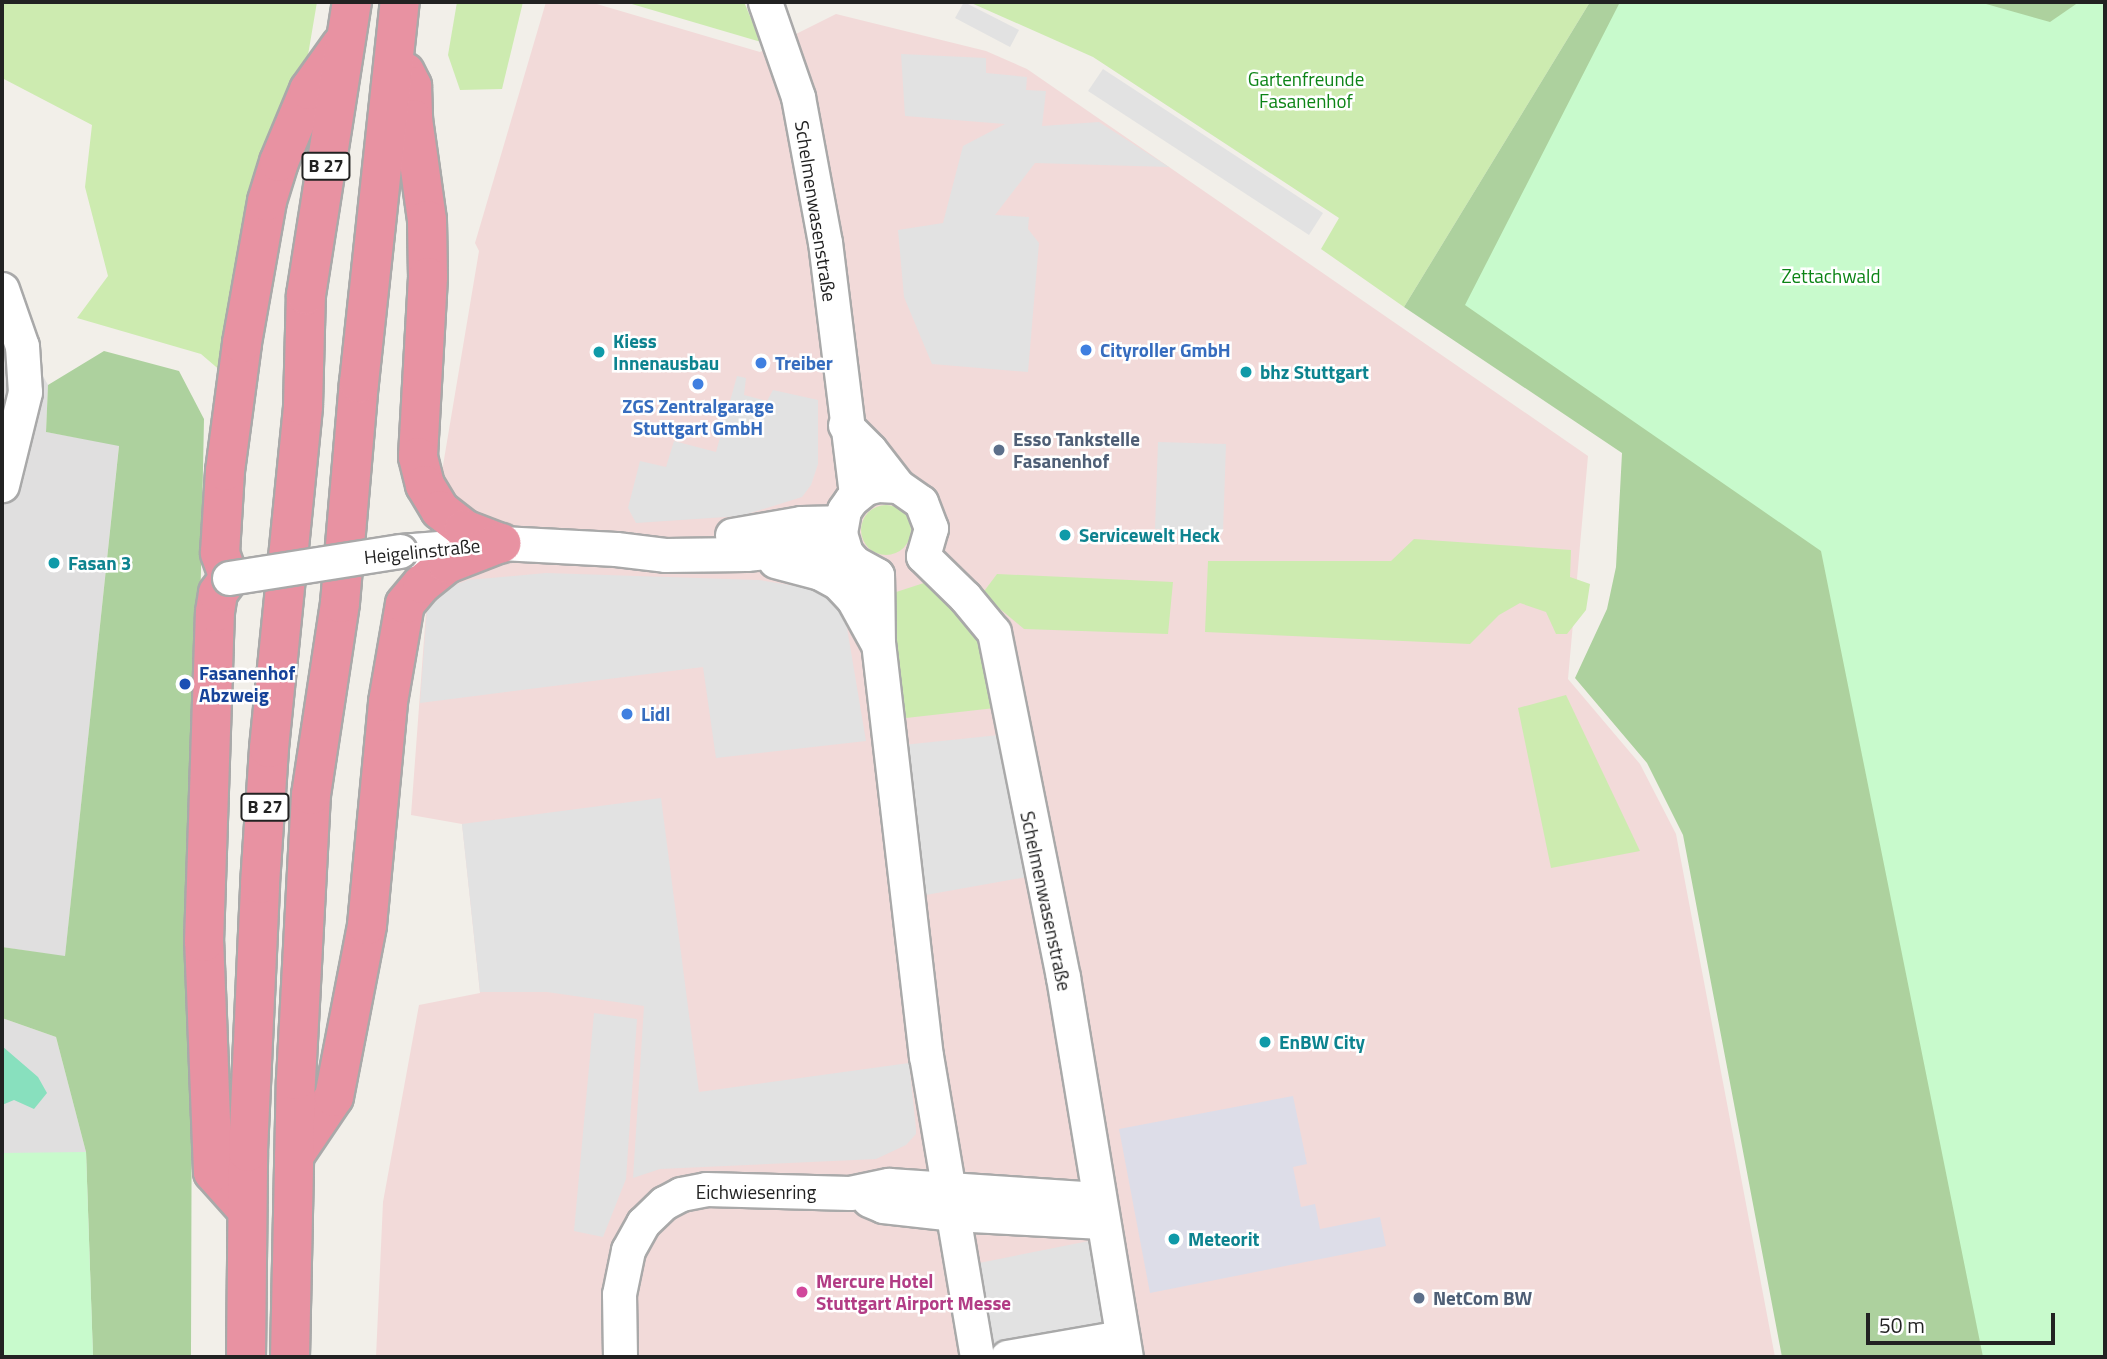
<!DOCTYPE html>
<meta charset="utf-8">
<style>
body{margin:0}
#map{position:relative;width:2107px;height:1359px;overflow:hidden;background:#f2efe9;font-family:"Titillium Web",sans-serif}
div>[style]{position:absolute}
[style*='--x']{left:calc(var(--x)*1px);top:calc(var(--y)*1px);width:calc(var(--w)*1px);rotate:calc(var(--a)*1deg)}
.residential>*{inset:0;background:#e0dfdf}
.commercial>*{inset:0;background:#f2dad9}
.grass>*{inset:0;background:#cdebb0}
.round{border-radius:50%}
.forest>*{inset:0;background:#add19e}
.park>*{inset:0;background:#c8facc}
.pitch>*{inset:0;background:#88e0be}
.parking>*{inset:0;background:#e2e2e2}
.plaza>*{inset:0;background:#dddde8}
.roads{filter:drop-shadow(2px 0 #a9a9a9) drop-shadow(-2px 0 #a9a9a9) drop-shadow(0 2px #a9a9a9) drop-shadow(0 -2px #a9a9a9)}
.minor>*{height:33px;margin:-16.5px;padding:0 16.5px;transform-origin:16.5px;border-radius:16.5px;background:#fff}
.highway>*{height:38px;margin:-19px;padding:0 19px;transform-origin:19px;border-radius:19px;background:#e892a2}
.bridges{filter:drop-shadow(2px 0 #a9a9a9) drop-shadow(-2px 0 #a9a9a9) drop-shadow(0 2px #a9a9a9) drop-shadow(0 -2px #a9a9a9)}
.minor-bridge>*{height:33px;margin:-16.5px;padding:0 16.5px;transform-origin:16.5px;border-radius:16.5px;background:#fff}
.dots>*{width:19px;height:19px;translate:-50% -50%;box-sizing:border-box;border:4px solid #fff;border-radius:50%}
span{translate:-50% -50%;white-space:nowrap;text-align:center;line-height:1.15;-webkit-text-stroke:5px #fff;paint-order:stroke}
.shield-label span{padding:2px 5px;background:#fff;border:2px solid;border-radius:5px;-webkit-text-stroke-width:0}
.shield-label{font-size:18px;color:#222;font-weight:700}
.park-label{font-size:19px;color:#0c8416}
.street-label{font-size:19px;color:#222}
.culture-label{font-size:19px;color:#0d838f;font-weight:700}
.left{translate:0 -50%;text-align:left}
.shop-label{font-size:19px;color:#366cbe;font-weight:700}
.service-label{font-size:19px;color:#4e5e75;font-weight:700}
.transit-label{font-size:19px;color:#164399;font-weight:700}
.hotel-label{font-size:19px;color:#b23c85;font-weight:700}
.frame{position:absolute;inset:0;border:4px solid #222;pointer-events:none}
.scale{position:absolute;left:1866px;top:1313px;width:189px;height:32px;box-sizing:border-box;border:4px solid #222;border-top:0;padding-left:9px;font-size:21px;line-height:24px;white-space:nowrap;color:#222;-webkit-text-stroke:5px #fff;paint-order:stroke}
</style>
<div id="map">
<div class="residential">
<div style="clip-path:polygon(2px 302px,48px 385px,46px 432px,119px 445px,65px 957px,2px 947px)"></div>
<div style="clip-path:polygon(2px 1018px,56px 1037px,86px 1152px,93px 1357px,2px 1357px)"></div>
</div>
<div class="commercial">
<div style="clip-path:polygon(546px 2px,590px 2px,760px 52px,836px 14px,986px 51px,1027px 69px,1588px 456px,1568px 679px,1640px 764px,1676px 834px,1775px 1357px,376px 1357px,383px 1202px,419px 1005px,480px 993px,462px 824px,411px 815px,432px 531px,479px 251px,475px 243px)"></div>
</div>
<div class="grass">
<div style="clip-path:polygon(2px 2px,317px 2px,308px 55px,255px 196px,222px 372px,201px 354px,77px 318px,108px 276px,85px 187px,92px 125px,2px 78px)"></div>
<div style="clip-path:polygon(457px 2px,523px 2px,502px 89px,460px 90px,448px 55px)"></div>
<div style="clip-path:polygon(625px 2px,744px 2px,761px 42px)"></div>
<div style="clip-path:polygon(969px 2px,1590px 2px,1404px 307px,1321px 249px,1339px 218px,1093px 57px)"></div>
<div class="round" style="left:861px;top:505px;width:50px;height:50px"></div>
<div style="clip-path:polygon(1414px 539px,1571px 550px,1570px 577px,1590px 584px,1586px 610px,1567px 634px,1556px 634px,1546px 612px,1520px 603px,1499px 615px,1470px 644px,1205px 632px,1208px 561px,1391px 561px)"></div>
<div style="clip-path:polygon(997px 574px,1173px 582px,1168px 634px,1024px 629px,982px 594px)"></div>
<div style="clip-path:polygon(930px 581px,974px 626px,995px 708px,897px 719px,887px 595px)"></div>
<div style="clip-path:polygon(1566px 695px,1640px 851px,1551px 868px,1518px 708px)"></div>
</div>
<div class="forest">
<div style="clip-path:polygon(1590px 2px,2105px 2px,2105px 1357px,1782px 1357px,1683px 835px,1647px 763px,1575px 678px,1607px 609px,1616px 567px,1622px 453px,1404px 307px)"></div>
<div style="clip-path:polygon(104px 351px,179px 371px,204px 419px,192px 1017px,191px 1357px,93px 1357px,86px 1152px,56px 1037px,2px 1018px,2px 947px,65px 956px,119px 446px,46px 432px,48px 385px)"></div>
</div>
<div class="park">
<div style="clip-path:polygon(1620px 2px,1979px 2px,2050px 22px,2079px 2px,2105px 2px,2105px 1357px,1983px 1357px,1821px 551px,1465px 305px)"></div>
<div style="clip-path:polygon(86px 1152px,93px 1357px,2px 1357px,2px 1153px)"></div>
</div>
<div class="pitch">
<div style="clip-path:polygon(2px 1046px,38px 1077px,47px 1093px,34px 1109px,14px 1100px,2px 1105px)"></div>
</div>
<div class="parking">
<div style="clip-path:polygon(964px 2px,1019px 30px,1010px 47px,955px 18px)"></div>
<div style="clip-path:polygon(901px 54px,986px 58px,986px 73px,1027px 77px,1026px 90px,1046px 91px,1042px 126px,1099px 122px,1169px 167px,1035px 163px,995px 215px,1029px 217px,1028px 229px,1039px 243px,1028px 372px,932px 364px,904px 297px,898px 230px,943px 223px,963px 146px,1005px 124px,905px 116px)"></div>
<div style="clip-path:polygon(1103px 69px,1323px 213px,1309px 235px,1088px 91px)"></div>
<div style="clip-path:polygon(737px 376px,746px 378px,744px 395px,767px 401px,773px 390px,818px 400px,818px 464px,811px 485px,802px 497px,741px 516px,636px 523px,628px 508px,640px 461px,666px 467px,674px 441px,716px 452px)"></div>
<div style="clip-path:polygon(1158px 442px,1226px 444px,1223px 532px,1155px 529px)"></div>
<div style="clip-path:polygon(546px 573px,759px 580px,808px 588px,833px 601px,846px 622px,866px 741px,716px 758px,703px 667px,420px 703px,428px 596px,468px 580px)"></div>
<div style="clip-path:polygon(999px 735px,1027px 877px,920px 896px,903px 745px)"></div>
<div style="clip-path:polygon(661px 798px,699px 1092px,909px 1063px,916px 1128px,916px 1134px,906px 1145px,876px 1159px,660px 1169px,633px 1178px,644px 1006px,547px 992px,480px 992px,462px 824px)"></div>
<div style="clip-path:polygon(594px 1013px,637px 1019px,626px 1179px,603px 1237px,574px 1231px)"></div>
<div style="clip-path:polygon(1094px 1240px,1109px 1324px,989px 1347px,974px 1264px)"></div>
</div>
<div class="plaza">
<div style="clip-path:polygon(1293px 1096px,1307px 1164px,1293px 1167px,1301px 1207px,1315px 1204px,1320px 1229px,1380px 1217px,1386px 1246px,1150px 1293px,1119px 1129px)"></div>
</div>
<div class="roads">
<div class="minor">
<div style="--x:765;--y:2;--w:101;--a:70.8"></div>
<div style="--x:798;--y:97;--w:147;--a:79.5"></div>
<div style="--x:825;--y:242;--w:255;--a:83"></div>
<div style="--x:2;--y:289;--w:60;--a:70.7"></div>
<div style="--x:22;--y:346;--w:46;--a:86.3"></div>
<div style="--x:25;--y:392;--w:96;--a:103.9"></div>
<div style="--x:845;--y:425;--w:35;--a:45"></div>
<div style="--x:870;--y:450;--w:46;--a:52.1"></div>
<div style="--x:732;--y:535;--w:70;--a:-9.9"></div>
<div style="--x:801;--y:523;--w:39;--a:-1"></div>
<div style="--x:400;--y:551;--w:101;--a:-4.5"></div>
<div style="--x:501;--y:543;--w:115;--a:3"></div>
<div style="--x:616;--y:549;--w:49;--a:7"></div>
<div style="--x:665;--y:555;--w:81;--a:-0.7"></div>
<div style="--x:746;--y:554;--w:58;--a:-5.9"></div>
<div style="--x:804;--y:548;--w:42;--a:6.8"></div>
<div style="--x:775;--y:561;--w:47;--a:14.9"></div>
<div style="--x:820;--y:573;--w:21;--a:29"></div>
<div style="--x:838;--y:583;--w:22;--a:47"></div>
<div style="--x:853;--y:599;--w:46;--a:61.2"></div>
<div style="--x:869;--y:1200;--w:15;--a:23"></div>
<div style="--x:883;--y:1206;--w:70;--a:6.5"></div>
<div style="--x:953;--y:1214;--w:149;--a:3.1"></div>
<div style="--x:620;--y:1357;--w:63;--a:-90.9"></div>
<div style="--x:619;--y:1294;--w:45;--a:-78.4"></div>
<div style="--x:628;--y:1250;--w:31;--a:-61"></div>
<div style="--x:643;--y:1223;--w:29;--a:-44"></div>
<div style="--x:664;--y:1203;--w:19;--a:-28"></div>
<div style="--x:681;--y:1194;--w:25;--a:-11"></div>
<div style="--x:706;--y:1189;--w:144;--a:1.6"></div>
<div style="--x:850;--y:1193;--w:40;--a:-12"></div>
<div style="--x:889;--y:1185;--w:209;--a:3.8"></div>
<div style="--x:977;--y:1357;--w:304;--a:-99.6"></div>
<div style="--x:926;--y:1057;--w:416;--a:-96.6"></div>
<div style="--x:878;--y:644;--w:69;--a:-90.8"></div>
<div style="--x:877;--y:575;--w:25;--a:-151"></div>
<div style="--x:855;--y:563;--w:13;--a:-132"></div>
<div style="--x:846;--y:553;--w:21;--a:-107"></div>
<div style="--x:840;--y:533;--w:23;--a:-80"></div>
<div style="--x:844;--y:510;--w:12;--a:-55"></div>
<div style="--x:851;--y:500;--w:19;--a:-39"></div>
<div style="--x:866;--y:488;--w:12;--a:-14"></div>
<div style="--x:878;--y:485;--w:20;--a:3"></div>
<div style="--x:898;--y:486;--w:28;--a:35"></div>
<div style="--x:921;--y:502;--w:28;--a:69"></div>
<div style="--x:931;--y:528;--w:29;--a:106"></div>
<div style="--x:923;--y:556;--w:59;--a:44.3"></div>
<div style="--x:965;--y:597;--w:45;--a:50.4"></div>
<div style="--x:994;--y:632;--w:352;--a:78.7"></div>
<div style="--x:1063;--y:977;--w:385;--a:80.6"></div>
<div style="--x:1007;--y:1357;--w:117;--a:-9.9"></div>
</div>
<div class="highway">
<div style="--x:405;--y:72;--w:16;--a:63"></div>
<div style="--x:412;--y:86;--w:33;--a:88"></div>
<div style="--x:413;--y:119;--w:102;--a:82.1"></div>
<div style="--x:427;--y:220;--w:57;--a:89"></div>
<div style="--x:428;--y:277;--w:180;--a:93.2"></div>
<div style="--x:418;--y:457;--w:29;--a:76"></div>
<div style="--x:425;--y:485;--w:29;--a:59"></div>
<div style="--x:440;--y:510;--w:31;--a:38"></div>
<div style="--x:464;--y:529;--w:40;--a:21"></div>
<div style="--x:294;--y:1156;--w:71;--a:-55.9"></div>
<div style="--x:334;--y:1097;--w:175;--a:-79.1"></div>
<div style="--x:367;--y:925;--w:224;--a:-84.6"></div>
<div style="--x:388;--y:702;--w:99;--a:-80.2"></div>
<div style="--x:405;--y:604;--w:26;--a:-50"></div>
<div style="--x:422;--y:584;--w:32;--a:-39"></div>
<div style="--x:447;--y:564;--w:58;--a:-21.3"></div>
<div style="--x:247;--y:1210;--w:51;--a:-131.8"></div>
<div style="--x:213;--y:1172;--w:230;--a:-92.2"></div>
<div style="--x:204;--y:942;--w:330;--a:-88.1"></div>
<div style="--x:215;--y:612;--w:19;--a:-81"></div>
<div style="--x:218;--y:593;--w:19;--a:-54"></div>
<div style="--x:229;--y:578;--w:27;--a:-110"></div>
<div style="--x:220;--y:553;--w:82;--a:-86.5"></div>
<div style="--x:225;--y:471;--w:129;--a:-82.4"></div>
<div style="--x:242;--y:343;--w:144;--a:-80"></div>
<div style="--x:267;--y:201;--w:41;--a:-72.9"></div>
<div style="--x:279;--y:162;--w:78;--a:-67.4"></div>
<div style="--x:309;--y:90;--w:55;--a:-54.6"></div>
<div style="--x:246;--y:1357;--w:205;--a:-89.4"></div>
<div style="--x:248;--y:1152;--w:268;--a:-87.4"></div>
<div style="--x:260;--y:884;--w:136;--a:-86.2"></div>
<div style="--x:269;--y:748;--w:344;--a:-84.3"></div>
<div style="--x:303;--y:406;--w:111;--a:-88.5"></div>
<div style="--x:306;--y:295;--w:297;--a:-81.1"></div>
<div style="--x:290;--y:1357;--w:277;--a:-88.8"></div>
<div style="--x:296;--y:1080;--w:285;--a:-87"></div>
<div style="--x:311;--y:795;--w:194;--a:-81.4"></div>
<div style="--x:340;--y:603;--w:221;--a:-85.1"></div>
<div style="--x:359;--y:383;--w:383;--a:-83.9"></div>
</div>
</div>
<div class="bridges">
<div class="minor-bridge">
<div style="--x:229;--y:578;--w:173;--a:-9"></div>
</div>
</div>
<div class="dots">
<div style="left:1086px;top:350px;background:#3f7fe0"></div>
<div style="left:599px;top:352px;background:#0f9aa8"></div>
<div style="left:761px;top:363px;background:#3f7fe0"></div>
<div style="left:1246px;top:372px;background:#0f9aa8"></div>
<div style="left:698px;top:384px;background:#3f7fe0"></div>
<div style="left:999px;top:450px;background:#5c6f8a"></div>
<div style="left:1065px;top:535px;background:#0f9aa8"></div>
<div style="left:54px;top:563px;background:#0f9aa8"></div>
<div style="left:185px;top:684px;background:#1a4fb4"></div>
<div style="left:627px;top:714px;background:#3f7fe0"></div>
<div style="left:1265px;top:1042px;background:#0f9aa8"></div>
<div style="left:1174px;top:1239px;background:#0f9aa8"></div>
<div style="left:802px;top:1292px;background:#d1479c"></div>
<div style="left:1419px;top:1298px;background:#5c6f8a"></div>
</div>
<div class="shield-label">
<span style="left:326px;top:166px">B 27</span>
<span style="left:265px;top:807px">B 27</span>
</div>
<div class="park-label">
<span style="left:1306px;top:90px">Gartenfreunde<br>Fasanenhof</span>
<span style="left:1831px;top:276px">Zettachwald</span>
</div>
<div class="street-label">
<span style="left:816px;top:211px;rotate:81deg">Schelmenwasenstraße</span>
<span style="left:422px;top:551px;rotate:-6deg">Heigelinstraße</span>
<span style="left:1046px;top:901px;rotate:78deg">Schelmenwasenstraße</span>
<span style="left:756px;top:1192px">Eichwiesenring</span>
</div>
<div class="culture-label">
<span class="left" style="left:613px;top:352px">Kiess<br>Innenausbau</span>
<span class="left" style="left:1260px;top:372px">bhz Stuttgart</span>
<span class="left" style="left:1079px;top:535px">Servicewelt Heck</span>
<span class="left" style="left:68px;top:563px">Fasan 3</span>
<span class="left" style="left:1279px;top:1042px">EnBW City</span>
<span class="left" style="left:1188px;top:1239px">Meteorit</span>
</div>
<div class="shop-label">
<span class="left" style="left:1100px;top:350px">Cityroller GmbH</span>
<span class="left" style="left:775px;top:363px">Treiber</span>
<span style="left:698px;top:417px">ZGS Zentralgarage<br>Stuttgart GmbH</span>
<span class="left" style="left:641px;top:714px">Lidl</span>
</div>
<div class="service-label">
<span class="left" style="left:1013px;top:450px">Esso Tankstelle<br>Fasanenhof</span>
<span class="left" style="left:1433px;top:1298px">NetCom BW</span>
</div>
<div class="transit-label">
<span class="left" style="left:199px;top:684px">Fasanenhof<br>Abzweig</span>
</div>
<div class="hotel-label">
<span class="left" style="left:816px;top:1292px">Mercure Hotel<br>Stuttgart Airport Messe</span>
</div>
<div class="frame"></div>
<div class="scale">50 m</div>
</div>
